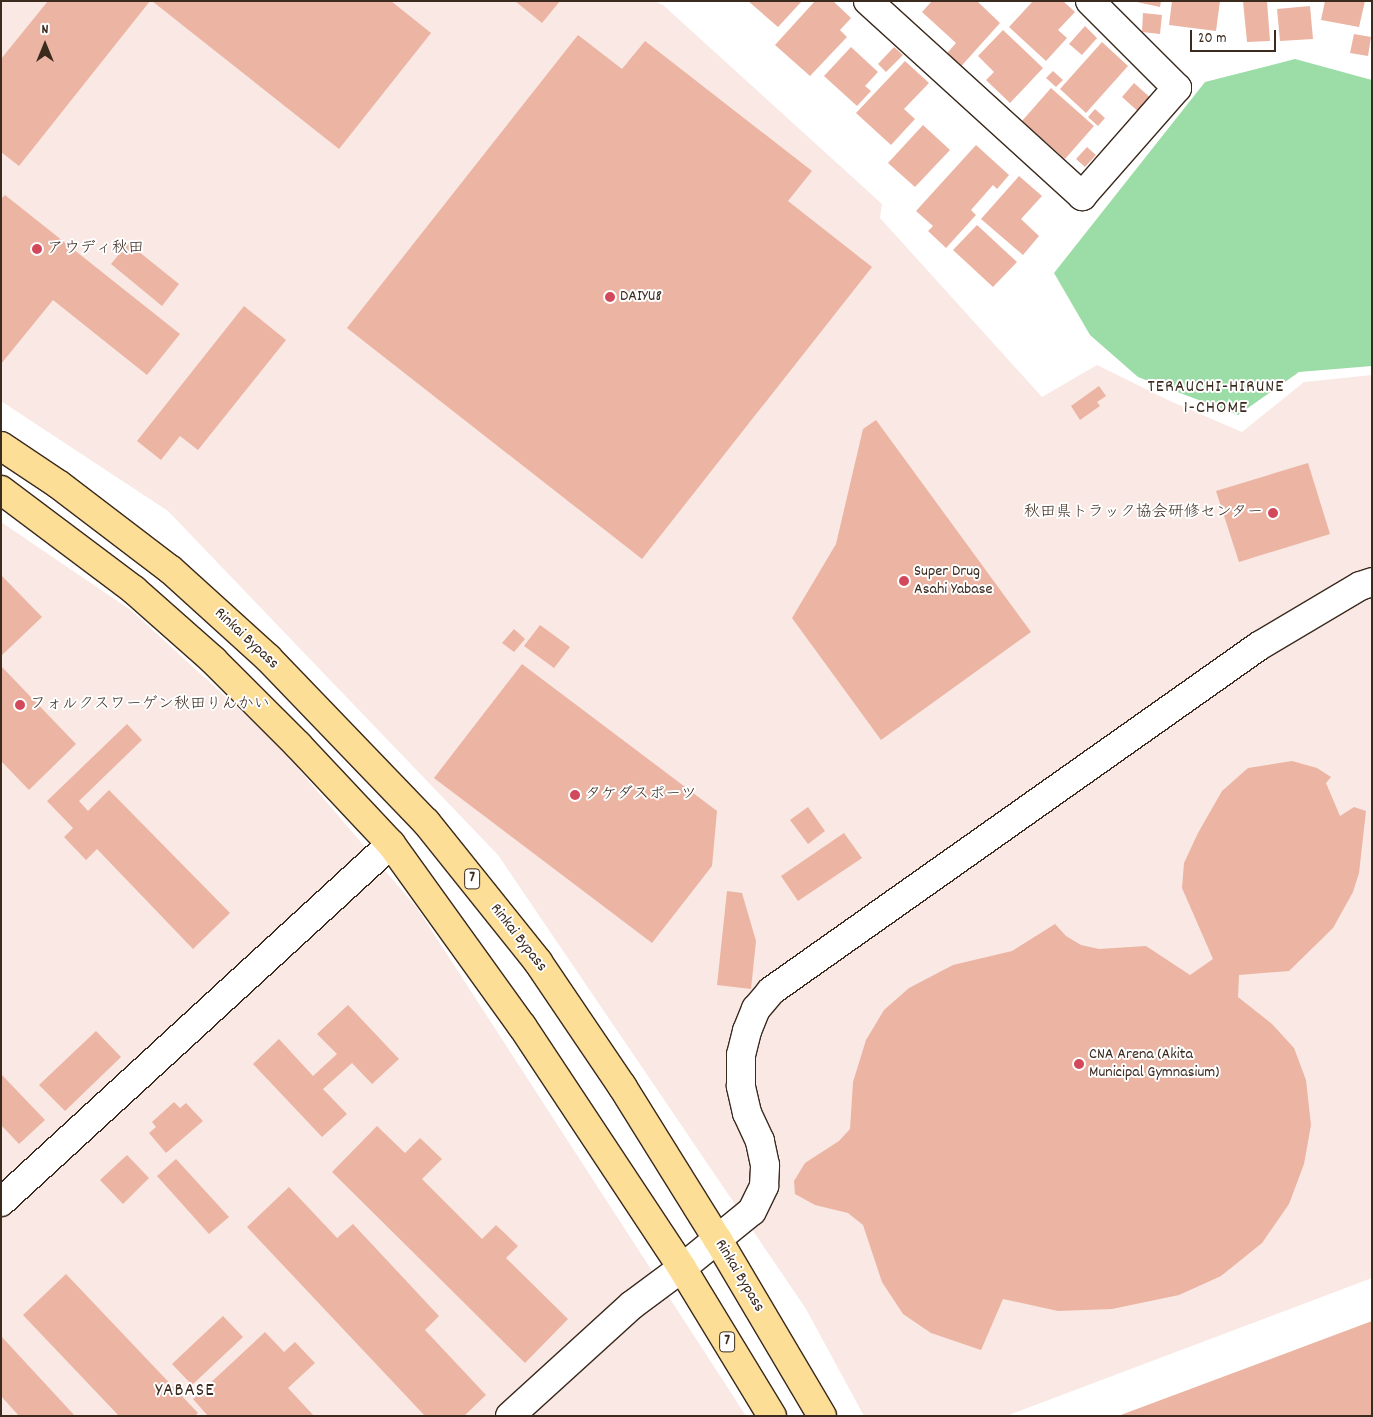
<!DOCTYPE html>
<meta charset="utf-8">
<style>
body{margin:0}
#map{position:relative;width:1373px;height:1417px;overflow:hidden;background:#fff;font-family:Dekko,"Klee One",sans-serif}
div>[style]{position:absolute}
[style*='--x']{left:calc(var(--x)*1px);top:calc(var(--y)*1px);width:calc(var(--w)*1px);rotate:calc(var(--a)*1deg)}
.built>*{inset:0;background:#f9e8e3}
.green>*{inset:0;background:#9cdca6}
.building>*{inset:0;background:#ecb4a3}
.roads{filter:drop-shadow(1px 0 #3b2a1e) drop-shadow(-1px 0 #3b2a1e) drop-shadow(0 1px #3b2a1e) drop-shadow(0 -1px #3b2a1e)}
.minor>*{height:28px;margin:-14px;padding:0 14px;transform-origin:14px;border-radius:14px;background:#fff}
.tertiary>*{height:28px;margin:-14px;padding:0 14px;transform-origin:14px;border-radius:14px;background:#fff}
.trunk>*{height:28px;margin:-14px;padding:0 14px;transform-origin:14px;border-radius:14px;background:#fdde96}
.dots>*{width:14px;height:14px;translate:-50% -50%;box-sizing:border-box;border:2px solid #fff;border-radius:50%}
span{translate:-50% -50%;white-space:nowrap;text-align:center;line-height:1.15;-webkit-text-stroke:4px #fff;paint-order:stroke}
.shield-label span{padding:1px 4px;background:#fff;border:1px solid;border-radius:4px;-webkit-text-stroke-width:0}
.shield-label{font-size:15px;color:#3b2a1e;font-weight:700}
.poi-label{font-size:16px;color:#3b2a1e}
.left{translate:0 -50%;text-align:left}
.right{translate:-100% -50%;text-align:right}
.street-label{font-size:16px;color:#3b2a1e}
.neighbourhood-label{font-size:18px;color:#3b2a1e;letter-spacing:1px}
.quarter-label{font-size:19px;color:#3b2a1e;letter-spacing:1px}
.frame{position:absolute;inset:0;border:2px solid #3b2a1e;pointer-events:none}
.north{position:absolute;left:20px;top:20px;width:50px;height:50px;-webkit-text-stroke:4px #fff;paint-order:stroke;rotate:0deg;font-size:14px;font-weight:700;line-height:20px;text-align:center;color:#3b2a1e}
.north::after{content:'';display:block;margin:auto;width:18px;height:22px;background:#3b2a1e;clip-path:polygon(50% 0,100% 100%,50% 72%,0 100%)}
.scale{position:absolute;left:1190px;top:30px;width:86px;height:22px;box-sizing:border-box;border:2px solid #3b2a1e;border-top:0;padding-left:6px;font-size:15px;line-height:18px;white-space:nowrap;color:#3b2a1e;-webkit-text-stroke:4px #fff;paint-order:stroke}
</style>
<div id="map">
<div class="built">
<div style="clip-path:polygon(1px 1px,654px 1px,663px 5px,882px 204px,880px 218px,1042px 397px,1097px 365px,1170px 401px,1242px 432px,1304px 382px,1372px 375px,1372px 1278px,1006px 1416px,864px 1416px,806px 1309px,498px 855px,168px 511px,1px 401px)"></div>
<div style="clip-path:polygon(1px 522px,132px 611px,278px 745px,417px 908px,746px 1416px,1px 1416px)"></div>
</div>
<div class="green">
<div style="clip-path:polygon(1295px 59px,1372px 80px,1372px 366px,1299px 372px,1238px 415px,1138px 377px,1090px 335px,1054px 273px,1205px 82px)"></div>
</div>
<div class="building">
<div style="clip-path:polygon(48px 1px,150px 1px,19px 166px,1px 152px,1px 59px)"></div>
<div style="clip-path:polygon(152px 1px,391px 1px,431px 33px,339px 149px)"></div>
<div style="clip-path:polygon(515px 1px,560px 1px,542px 23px)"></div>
<div style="clip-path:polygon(748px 1px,802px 1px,778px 27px)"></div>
<div style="clip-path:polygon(815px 1px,833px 1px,851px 18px,840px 30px,847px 37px,810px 76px,775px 45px)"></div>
<div style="clip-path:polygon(932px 1px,977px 1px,1000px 23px,956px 72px,942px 59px,956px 43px,922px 12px)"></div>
<div style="clip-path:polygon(1033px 1px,1063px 1px,1075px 12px,1058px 30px,1067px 38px,1046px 61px,1009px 27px)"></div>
<div style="clip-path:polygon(1132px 1px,1161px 1px,1160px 7px)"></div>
<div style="clip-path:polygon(1172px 1px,1220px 1px,1216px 31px,1169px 25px)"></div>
<div style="clip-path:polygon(1243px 1px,1267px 1px,1270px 41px,1247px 42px)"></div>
<div style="clip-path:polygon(1325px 1px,1365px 1px,1359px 27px,1321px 20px)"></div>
<div style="clip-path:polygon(1310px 6px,1313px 39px,1280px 41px,1277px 9px)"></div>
<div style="clip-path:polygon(1143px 13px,1162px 15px,1160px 34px,1142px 32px)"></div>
<div style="clip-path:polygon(1085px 26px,1097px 38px,1082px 55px,1069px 44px)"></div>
<div style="clip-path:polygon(1003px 30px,1043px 68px,1010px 103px,986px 80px,994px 72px,978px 56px)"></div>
<div style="clip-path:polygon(1354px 34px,1371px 37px,1368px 56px,1350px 53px)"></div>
<div style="clip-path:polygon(578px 35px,622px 69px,645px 41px,812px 171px,788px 201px,872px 267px,642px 559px,347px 328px)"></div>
<div style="clip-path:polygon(1102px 42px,1128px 66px,1086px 113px,1060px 89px)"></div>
<div style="clip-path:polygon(851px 47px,878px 72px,865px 86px,871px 91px,857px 106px,824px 76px)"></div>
<div style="clip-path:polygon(894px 47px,903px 55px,886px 72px,878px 64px)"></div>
<div style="clip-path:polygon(905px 61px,929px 83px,904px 109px,915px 119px,891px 145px,856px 113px)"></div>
<div style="clip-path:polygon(1053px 71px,1063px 80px,1056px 87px,1046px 78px)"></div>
<div style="clip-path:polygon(1134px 83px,1153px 100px,1141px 114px,1122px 97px)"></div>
<div style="clip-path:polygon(1051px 88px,1094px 126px,1065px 159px,1022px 121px)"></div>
<div style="clip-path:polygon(1095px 109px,1105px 118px,1098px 126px,1088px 117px)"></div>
<div style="clip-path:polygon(923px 125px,950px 150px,915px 187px,888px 163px)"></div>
<div style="clip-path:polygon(976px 145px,1009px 175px,997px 189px,993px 185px,971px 210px,976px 215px,946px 248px,928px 231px,933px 226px,916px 211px)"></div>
<div style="clip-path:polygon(1087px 147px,1096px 155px,1085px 167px,1076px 159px)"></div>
<div style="clip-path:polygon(1019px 176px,1042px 196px,1021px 219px,1039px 236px,1023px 255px,981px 219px)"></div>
<div style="clip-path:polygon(5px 195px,180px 334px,147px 375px,53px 300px,1px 364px,1px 199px)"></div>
<div style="clip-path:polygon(977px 225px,1017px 262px,993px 287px,953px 250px)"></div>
<div style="clip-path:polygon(128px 243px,179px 284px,162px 306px,111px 264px)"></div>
<div style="clip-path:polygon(244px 306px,286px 340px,198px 450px,180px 436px,161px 460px,137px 441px)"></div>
<div style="clip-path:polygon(1099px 386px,1106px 396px,1097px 402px,1100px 406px,1080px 420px,1071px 406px)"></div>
<div style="clip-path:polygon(876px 420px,1031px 632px,881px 740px,792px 618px,836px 544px,863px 429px)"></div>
<div style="clip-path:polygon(1308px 463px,1330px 534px,1239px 562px,1216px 491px)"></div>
<div style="clip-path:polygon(1px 575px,42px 617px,1px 656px)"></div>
<div style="clip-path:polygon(540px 625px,570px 647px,554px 668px,524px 646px)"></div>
<div style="clip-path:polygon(514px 629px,525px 639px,514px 652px,502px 643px)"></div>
<div style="clip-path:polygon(522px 664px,717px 811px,712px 866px,652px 943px,434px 778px)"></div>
<div style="clip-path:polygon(1px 666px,76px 744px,29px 790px,1px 761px)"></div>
<div style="clip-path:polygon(127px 724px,142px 740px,79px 801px,88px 811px,109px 790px,230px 913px,193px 949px,97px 849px,86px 860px,64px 837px,73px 828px,47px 801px)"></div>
<div style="clip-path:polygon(1292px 761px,1317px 768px,1331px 777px,1326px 783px,1340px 816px,1354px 807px,1366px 811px,1359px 873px,1353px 892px,1333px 928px,1289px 971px,1239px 975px,1238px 997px,1272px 1024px,1294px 1048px,1306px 1080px,1311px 1125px,1304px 1164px,1289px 1204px,1262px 1243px,1221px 1276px,1179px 1295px,1112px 1309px,1058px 1311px,1003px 1299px,981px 1350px,931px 1333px,903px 1314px,882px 1282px,863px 1225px,848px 1213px,815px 1205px,795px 1194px,794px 1181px,805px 1163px,839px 1141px,850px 1129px,853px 1082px,866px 1040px,884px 1010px,909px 988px,953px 965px,1012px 951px,1055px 924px,1066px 936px,1081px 945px,1099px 949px,1146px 946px,1190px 975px,1213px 959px,1182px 888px,1184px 863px,1198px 833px,1222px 791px,1248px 768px)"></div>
<div style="clip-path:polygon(808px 807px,825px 831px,808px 844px,790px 820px)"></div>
<div style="clip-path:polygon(844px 833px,862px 858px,798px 901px,781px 876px)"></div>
<div style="clip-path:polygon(727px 891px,742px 893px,756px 941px,751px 989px,717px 985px)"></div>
<div style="clip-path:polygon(348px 1005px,399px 1059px,372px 1084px,352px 1063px,323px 1089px,347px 1114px,322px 1137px,253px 1064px,279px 1039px,313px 1076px,337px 1054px,317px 1034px)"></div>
<div style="clip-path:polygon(96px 1031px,121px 1057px,65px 1111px,39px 1085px)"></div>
<div style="clip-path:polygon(1px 1074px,45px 1120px,19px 1144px,1px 1125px)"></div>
<div style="clip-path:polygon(174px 1102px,180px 1108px,186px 1103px,203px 1121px,166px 1153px,149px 1133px,156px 1127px,152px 1122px)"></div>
<div style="clip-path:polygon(377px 1126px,405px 1153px,420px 1138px,442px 1159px,422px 1179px,482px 1239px,496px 1225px,518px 1246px,506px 1258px,568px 1319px,525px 1363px,332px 1172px)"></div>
<div style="clip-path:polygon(127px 1155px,149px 1178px,123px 1204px,100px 1180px)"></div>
<div style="clip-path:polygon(176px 1159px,229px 1217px,209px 1234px,157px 1176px)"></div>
<div style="clip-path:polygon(289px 1187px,337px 1238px,353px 1224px,439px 1316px,425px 1330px,486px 1395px,464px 1416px,425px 1416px,247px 1227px)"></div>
<div style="clip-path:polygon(66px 1274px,198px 1413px,195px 1416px,119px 1416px,23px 1315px)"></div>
<div style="clip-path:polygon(223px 1316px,243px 1337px,192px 1385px,172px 1364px)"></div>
<div style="clip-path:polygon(1372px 1321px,1372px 1416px,1118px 1416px)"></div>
<div style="clip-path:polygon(265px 1332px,284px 1352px,295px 1342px,315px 1363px,288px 1388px,314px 1416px,208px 1416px,193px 1399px)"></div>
<div style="clip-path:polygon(1px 1336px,75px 1416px,19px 1416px,1px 1396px)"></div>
</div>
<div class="roads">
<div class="minor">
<div style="--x:868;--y:1;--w:290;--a:42.3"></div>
<div style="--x:1082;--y:196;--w:144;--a:-48.7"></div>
<div style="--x:1177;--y:88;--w:123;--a:-135"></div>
<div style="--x:1;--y:1202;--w:529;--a:-42.55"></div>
<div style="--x:510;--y:1416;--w:165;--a:-42.3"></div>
<div style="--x:632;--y:1305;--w:62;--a:-36.5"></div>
</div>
<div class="tertiary">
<div style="--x:682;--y:1268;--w:90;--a:-39.2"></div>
<div style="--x:752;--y:1211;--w:28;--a:-64"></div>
<div style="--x:764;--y:1186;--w:21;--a:-87"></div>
<div style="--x:765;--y:1165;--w:25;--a:-102"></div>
<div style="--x:760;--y:1141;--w:31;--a:-115"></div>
<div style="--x:747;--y:1113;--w:28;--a:-103"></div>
<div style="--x:741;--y:1086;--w:31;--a:-90"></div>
<div style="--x:741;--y:1055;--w:25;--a:-76"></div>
<div style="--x:747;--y:1031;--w:24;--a:-68"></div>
<div style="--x:756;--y:1009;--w:23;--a:-50"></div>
<div style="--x:771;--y:991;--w:598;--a:-35.26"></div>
<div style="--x:1259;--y:646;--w:117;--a:-30.7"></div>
<div style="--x:1360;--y:586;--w:13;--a:-18"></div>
</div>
<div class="trunk">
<div style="--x:1;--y:446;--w:69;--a:33.7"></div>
<div style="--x:58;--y:484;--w:142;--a:37.3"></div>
<div style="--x:171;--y:570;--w:131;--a:42.2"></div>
<div style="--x:268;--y:658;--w:228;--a:46.1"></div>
<div style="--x:426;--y:822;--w:179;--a:51.3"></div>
<div style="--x:538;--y:962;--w:150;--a:55.9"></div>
<div style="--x:622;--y:1086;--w:181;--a:58.1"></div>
<div style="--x:718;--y:1240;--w:204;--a:59.4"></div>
<div style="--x:1;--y:490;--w:166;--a:36.9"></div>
<div style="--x:134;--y:590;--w:106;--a:41.5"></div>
<div style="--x:213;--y:660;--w:120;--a:45"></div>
<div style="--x:298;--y:745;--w:136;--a:46.8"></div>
<div style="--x:391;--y:844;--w:224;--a:54.3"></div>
<div style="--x:522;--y:1026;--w:290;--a:56.5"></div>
<div style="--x:682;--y:1268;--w:173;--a:58.7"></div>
</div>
</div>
<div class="dots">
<div style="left:37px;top:249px;background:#d1495b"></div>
<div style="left:610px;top:297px;background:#d1495b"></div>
<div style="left:1273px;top:513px;background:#d1495b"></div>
<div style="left:904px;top:581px;background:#d1495b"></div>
<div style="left:20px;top:705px;background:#d1495b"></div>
<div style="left:575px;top:795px;background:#d1495b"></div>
<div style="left:1079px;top:1064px;background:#d1495b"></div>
</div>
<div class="shield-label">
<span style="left:472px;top:879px">7</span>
<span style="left:727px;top:1342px">7</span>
</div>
<div class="poi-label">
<span class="left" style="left:47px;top:249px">アウディ秋田</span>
<span class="left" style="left:620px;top:297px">DAIYU8</span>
<span class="right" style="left:1263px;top:513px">秋田県トラック協会研修センター</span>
<span class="left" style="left:914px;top:581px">Super Drug<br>Asahi Yabase</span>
<span class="left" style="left:30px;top:705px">フォルクスワーゲン秋田りんかい</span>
<span class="left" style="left:585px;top:795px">タケダスポーツ</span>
<span class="left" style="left:1089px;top:1064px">CNA Arena (Akita<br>Municipal Gymnasium)</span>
</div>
<div class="street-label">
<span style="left:246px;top:639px;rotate:43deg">Rinkai Bypass</span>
<span style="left:518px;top:938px;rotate:52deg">Rinkai Bypass</span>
<span style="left:739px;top:1276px;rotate:59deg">Rinkai Bypass</span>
</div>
<div class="neighbourhood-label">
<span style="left:1216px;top:399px">TERAUCHI-HIRUNE<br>1-CHOME</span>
</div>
<div class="quarter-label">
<span style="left:185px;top:1392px">YABASE</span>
</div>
<div class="frame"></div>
<div class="north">N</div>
<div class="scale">20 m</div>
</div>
